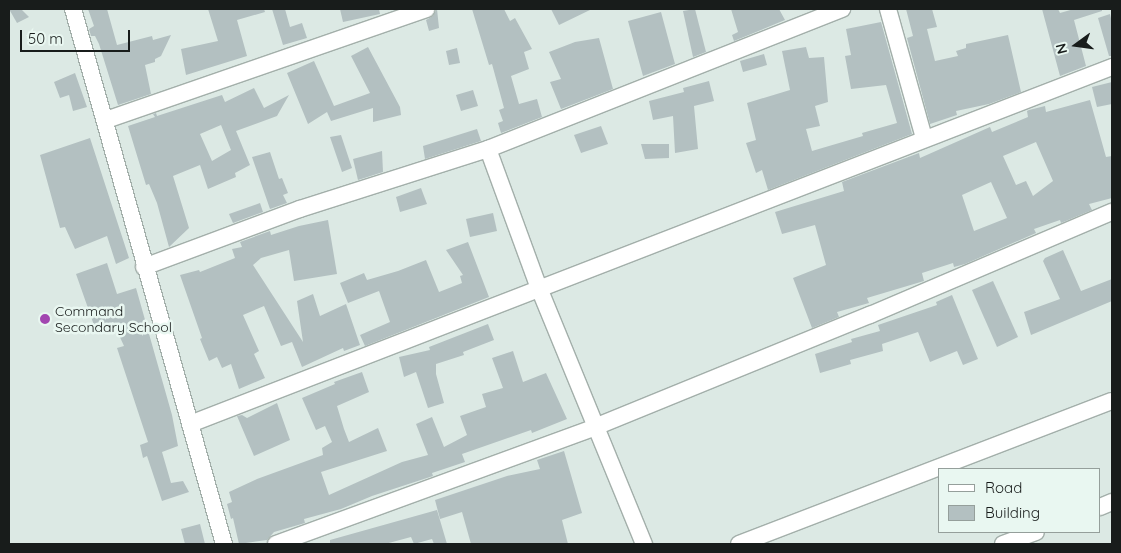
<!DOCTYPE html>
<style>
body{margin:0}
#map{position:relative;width:1121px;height:553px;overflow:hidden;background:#dce9e4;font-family:Quicksand,sans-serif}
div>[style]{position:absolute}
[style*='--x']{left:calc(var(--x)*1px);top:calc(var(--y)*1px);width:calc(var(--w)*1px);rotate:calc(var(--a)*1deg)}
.building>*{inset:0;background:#b3c0c1}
.roads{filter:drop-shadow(1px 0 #a3afaa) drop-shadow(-1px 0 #a3afaa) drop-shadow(0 1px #a3afaa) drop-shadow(0 -1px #a3afaa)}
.minor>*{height:16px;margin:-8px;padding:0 8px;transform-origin:8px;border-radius:8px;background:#fff}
.dots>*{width:14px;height:14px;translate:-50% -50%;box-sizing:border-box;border:2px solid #e9f7f1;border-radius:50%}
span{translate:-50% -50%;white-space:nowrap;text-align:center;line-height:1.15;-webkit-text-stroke:5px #e9f7f1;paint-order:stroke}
.poi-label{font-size:14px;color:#181c1b}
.left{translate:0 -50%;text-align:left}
.frame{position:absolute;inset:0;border:10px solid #181c1b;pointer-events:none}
.legend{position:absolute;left:938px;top:468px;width:162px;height:65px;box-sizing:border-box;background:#e9f7f1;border:1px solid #959f9b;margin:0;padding:6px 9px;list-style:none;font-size:15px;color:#181c1b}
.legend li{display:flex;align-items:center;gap:10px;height:25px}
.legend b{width:25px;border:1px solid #959f9b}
.north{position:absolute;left:1051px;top:20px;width:50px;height:50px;-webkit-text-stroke:4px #e9f7f1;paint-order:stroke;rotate:256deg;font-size:14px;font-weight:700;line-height:20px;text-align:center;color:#181c1b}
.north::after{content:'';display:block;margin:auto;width:18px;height:22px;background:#181c1b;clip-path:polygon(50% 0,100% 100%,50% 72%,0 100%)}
.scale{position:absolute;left:20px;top:30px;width:110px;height:22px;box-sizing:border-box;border:2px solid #181c1b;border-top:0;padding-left:6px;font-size:15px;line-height:18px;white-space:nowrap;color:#181c1b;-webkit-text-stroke:4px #e9f7f1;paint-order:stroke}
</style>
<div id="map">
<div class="building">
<div style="clip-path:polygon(9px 9px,21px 9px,29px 17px,17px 23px)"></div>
<div style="clip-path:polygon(88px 9px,107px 9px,117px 45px,152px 36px,153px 40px,171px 35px,161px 56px,155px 59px,155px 62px,145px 65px,151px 94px,118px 105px,99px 44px,95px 36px,91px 36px,89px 29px,94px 26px)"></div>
<div style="clip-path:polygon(208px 9px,264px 9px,265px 12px,237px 20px,247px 56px,186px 75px,181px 49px,218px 41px)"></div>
<div style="clip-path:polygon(272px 9px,285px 9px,290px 27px,302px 23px,307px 38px,283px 45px)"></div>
<div style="clip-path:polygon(340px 9px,379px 9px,380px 14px,343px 22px)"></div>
<div style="clip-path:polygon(437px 9px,439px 28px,429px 31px,426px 20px,433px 16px)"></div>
<div style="clip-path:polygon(472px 9px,504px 9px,510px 21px,515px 18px,532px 49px,524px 52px,529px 69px,511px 76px,519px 104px,537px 99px,542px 117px,501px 133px,498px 123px,503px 121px,499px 110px,504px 108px,492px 64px,489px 65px)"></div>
<div style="clip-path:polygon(551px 9px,592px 9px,559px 25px)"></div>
<div style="clip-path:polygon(695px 9px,706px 52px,693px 57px,683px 11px)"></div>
<div style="clip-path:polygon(731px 9px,779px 9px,785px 20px,734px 41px,732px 35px,738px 32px)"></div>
<div style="clip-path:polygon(906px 9px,932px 9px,937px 27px,927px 29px,935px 61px,958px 56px,956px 51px,966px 48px,966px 44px,1008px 35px,1021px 92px,989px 104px,956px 111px,957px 115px,930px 124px,907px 38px,913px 36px)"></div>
<div style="clip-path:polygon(1042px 9px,1058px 9px,1060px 13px,1074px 9px,1102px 9px,1102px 11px,1074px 20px,1086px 66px,1060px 76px)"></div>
<div style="clip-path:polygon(661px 12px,675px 64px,643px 76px,628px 21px)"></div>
<div style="clip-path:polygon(1110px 14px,1112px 23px,1112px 56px,1109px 56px,1098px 18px)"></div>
<div style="clip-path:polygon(881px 22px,912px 134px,768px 190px,762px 170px,756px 173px,746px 143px,756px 140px,747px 103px,790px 90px,782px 51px,806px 47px,809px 58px,824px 57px,828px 102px,815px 106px,820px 126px,806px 129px,812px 151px,863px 136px,862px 133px,897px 123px,886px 85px,851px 89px,845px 56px,851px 55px,846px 29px)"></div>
<div style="clip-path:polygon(599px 38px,613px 89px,561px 109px,550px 82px,561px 79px,549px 52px,575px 42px)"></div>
<div style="clip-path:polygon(368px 47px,400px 107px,401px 115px,373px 122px,373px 108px,331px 121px,327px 112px,308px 124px,287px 73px,314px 61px,334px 106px,370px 93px,351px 56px)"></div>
<div style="clip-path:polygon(457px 48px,460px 63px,449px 65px,446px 51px)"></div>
<div style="clip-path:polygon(764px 54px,767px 65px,743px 72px,740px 61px)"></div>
<div style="clip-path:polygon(75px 73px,87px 107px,73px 111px,69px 95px,60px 98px,54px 82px)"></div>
<div style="clip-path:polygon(709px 81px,714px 101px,694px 106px,698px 149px,675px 153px,673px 116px,653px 120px,649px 101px,684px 92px,683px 88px)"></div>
<div style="clip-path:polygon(1112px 82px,1112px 104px,1097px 107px,1092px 87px)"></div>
<div style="clip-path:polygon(evenodd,254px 88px,264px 108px,289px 95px,277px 116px,236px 131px,250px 165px,235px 173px,236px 177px,208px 189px,200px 165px,173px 176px,189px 228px,169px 247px,157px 203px,149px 184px,146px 185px,128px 126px,155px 117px,153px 114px,156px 113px,157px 116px,222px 95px,225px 102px,254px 88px,221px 125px,231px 150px,212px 161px,200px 134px,221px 125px)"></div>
<div style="clip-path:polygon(473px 90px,478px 106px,461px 111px,456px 95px)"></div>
<div style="clip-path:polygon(evenodd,1090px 100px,1106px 157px,1112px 156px,1112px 198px,1089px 204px,1092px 210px,1061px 223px,1060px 220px,1034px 229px,1036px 233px,965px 264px,954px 267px,953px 263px,922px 273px,924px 281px,867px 298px,869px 303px,837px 312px,839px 317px,812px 328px,793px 278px,826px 265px,815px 225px,782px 234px,775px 212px,844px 191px,842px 182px,919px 153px,920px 158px,990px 127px,992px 132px,1028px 117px,1027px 111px,1029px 110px,1045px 106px,1046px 112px,1090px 100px,1036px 142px,1053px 181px,1033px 196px,1026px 181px,1016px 185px,1003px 156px,1036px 142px,1090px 100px,991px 182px,1007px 218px,974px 231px,962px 195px,991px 182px)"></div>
<div style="clip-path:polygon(601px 126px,608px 144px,581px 153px,574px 135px)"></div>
<div style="clip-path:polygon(477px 129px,481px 141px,425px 159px,423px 146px)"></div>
<div style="clip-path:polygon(341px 135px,352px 168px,342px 172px,330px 137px)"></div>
<div style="clip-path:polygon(90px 138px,129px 258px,116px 264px,107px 236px,75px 249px,65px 227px,60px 228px,40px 155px)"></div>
<div style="clip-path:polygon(641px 144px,669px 144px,669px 158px,645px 159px)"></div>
<div style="clip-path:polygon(382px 151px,383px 172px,358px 180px,353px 159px)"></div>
<div style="clip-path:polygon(270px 152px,279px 179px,282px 178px,288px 193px,283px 195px,287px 203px,270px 209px,252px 157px)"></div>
<div style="clip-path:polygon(421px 188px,427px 204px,400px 212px,396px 197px)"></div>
<div style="clip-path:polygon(260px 203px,263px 212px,233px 223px,229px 214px)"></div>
<div style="clip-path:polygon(493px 213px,497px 231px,470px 237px,466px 219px)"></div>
<div style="clip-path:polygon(328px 220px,337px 274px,294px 281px,289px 250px,261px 258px,253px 265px,303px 342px,297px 301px,313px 294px,320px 316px,346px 304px,360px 345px,344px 351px,343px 348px,302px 367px,292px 342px,281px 346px,264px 306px,243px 315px,259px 351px,254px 354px,265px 378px,239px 389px,231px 364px,222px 368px,217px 357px,209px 361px,200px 339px,202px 338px,180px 275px,199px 270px,200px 272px,235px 258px,232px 249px,242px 247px,240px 242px,270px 231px,271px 235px,299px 226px)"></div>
<div style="clip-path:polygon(468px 242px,489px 297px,365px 346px,360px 335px,390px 322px,379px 291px,348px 303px,340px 283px,364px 273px,367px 280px,398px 271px,426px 260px,439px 292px,462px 283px,460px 276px,463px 275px,446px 250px)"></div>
<div style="clip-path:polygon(1063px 250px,1081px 291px,1112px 279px,1112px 301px,1031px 335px,1024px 312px,1060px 299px,1043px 261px,1045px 258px)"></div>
<div style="clip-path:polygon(107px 263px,117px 294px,136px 288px,172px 415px,178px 446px,162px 452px,171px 483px,183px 481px,189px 492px,162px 501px,147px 456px,143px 458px,140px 445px,148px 442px,117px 348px,124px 346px,113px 322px,95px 328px,76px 274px)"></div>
<div style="clip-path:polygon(993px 281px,1018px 337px,997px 347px,972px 290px)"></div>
<div style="clip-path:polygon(952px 295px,978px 359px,963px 365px,957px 351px,930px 362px,918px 332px,882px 344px,883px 351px,850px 360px,851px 364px,820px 373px,815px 354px,852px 342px,851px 339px,880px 331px,878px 325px,937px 305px,936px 302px)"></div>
<div style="clip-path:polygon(488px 324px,494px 340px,463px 352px,464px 355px,436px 364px,436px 374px,444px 403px,428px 408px,416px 372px,404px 377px,399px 357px,430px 350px,429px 347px)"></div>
<div style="clip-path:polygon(513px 351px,523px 382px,546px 373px,567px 419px,532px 433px,531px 430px,462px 454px,465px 462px,432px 473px,433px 476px,372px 496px,341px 509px,304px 519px,305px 523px,274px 532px,267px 540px,239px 544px,233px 518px,231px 519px,227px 504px,232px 502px,229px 492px,257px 479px,323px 455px,322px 448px,332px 442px,325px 426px,316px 430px,302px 398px,335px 384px,334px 382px,362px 372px,369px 392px,337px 406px,344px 429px,349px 442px,378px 428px,387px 451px,321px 472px,329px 495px,402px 462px,428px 455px,416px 424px,432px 417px,444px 447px,467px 435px,460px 416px,486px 407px,482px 394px,503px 388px,492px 358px)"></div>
<div style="clip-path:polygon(277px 403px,290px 440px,254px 456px,237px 416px,242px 415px,247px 418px)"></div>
<div style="clip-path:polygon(564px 451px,582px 513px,562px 520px,568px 544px,471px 544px,462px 512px,440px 519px,435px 500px,507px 476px,540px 469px,537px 460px)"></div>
<div style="clip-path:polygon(437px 510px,447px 544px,434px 544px,432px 539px,414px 544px,411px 537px,385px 544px,330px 544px,330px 540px)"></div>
<div style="clip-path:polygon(200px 524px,205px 544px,185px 544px,181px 529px)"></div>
</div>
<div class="roads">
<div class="minor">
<div style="--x:73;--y:9;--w:556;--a:74.24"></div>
<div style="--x:888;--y:9;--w:134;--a:74.4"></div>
<div style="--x:106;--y:120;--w:339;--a:-19.1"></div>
<div style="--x:488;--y:149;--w:148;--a:69.9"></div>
<div style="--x:539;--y:288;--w:277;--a:67.7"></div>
<div style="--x:144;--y:267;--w:166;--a:-20.4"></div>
<div style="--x:300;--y:209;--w:197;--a:-17.7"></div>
<div style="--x:488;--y:149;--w:381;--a:-21.6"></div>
<div style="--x:190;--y:424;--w:989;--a:-21.17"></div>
<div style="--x:1100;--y:507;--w:13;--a:-23"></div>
<div style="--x:276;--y:544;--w:340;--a:-20.1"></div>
<div style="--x:595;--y:427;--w:297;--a:-22.2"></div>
<div style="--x:870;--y:315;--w:263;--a:-23.1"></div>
<div style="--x:739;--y:544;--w:399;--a:-21"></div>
<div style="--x:1003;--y:544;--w:35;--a:-20"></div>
</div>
</div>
<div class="dots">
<div style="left:45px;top:319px;background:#a246b0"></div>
</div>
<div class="poi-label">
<span class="left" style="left:55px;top:319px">Command<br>Secondary School</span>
</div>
<div class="frame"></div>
<ul class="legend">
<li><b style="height:6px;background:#fff"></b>Road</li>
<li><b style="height:14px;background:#b3c0c1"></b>Building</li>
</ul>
<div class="north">N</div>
<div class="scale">50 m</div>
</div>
